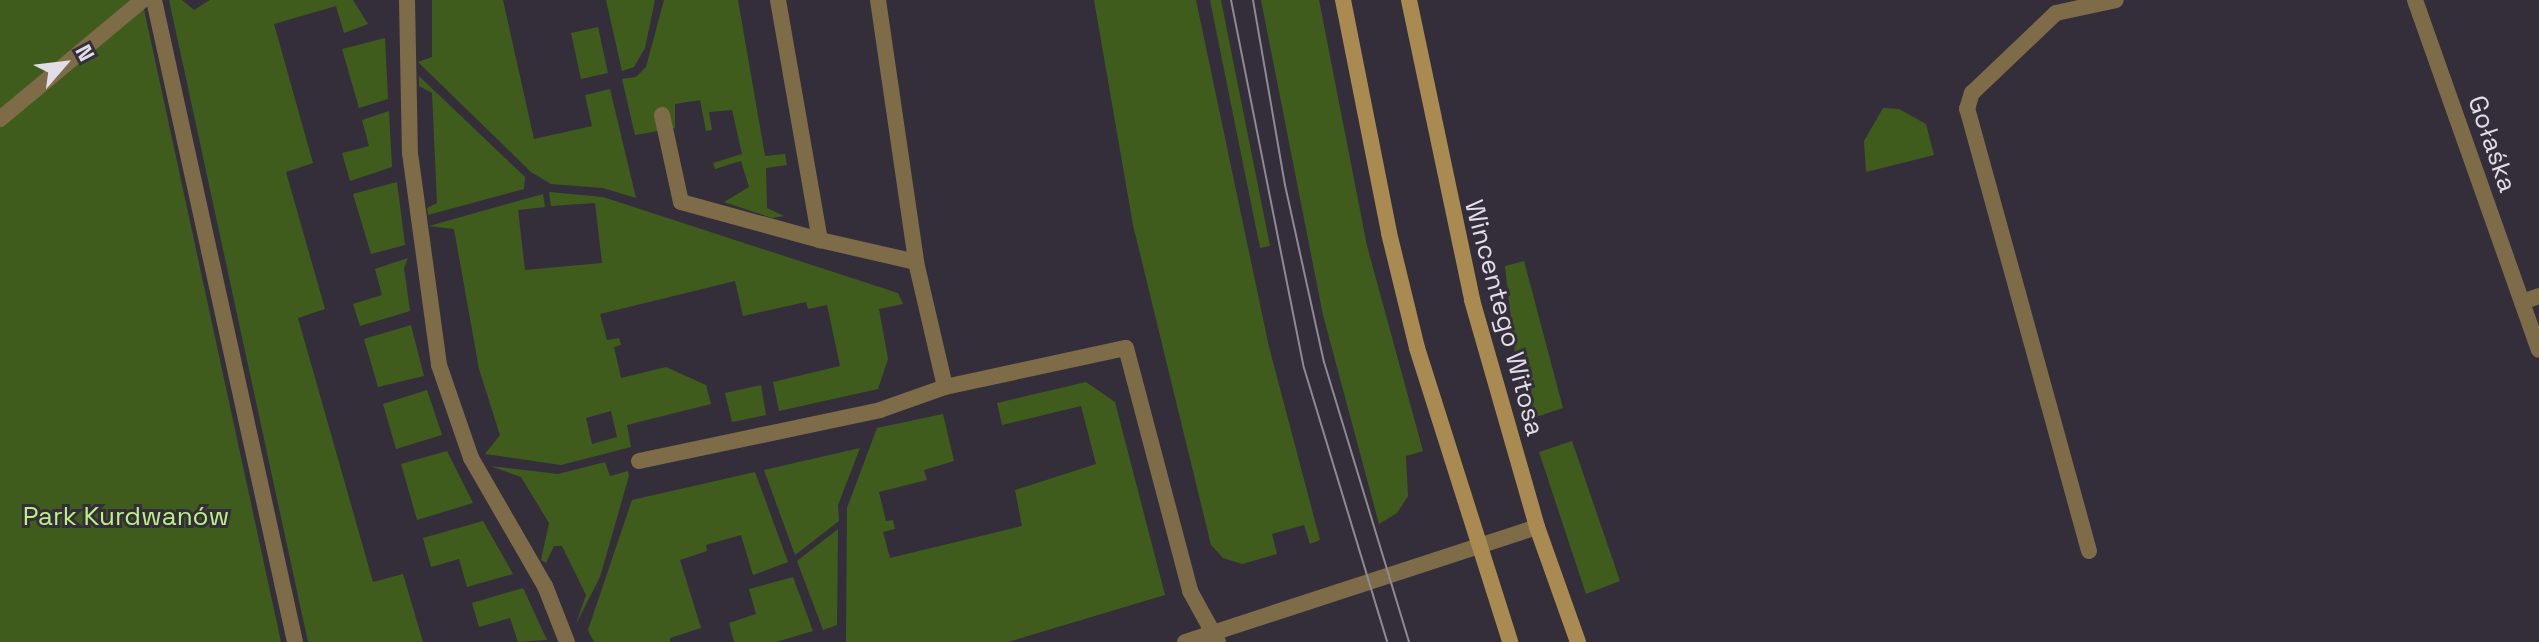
<!DOCTYPE html>
<meta charset="utf-8">
<style>
body{margin:0}
#map{position:relative;width:2539px;height:642px;overflow:hidden;background:#342e3b;font-family:"Space Grotesk",sans-serif}
div>[style]{position:absolute}
[style*='--x']{left:calc(var(--x)*1px);top:calc(var(--y)*1px);width:calc(var(--w)*1px);rotate:calc(var(--a)*1deg)}
.green>*{inset:0;background:#405c1c}
.pedestrian>*{height:16px;margin:-8px;padding:0 8px;transform-origin:8px;border-radius:8px;background:#7e6b48}
.minor>*{height:16px;margin:-8px;padding:0 8px;transform-origin:8px;border-radius:8px;background:#7e6b48}
.secondary>*{height:16px;margin:-8px;padding:0 8px;transform-origin:8px;border-radius:8px;background:#a98b52}
.tram>*{height:2px;margin:-1px;padding:0 1px;transform-origin:1px;border-radius:1px;background:#8e8994}
span{translate:-50% -50%;white-space:nowrap;text-align:center;line-height:1.15;-webkit-text-stroke:6px #342e3b;paint-order:stroke}
.street-label{font-size:26px;color:#e2dee7}
.park-label{font-size:26px;color:#bbf17f}
.north{position:absolute;left:24px;top:24px;width:80px;height:80px;-webkit-text-stroke:6px #342e3b;paint-order:stroke;rotate:62deg;font-size:22px;font-weight:700;line-height:32px;text-align:center;color:#e2dee7}
.north::after{content:'';display:block;margin:auto;width:28px;height:36px;background:#e2dee7;clip-path:polygon(50% 0,100% 100%,50% 72%,0 100%)}
</style>
<div id="map">
<div class="green">
<div style="clip-path:polygon(0 0,142px 0,281px 642px,0 642px)"></div>
<div style="clip-path:polygon(169px 0,182px 0,194px 10px,210px 0,353px 0,368px 24px,344px 33px,336px 6px,274px 24px,313px 163px,286px 172px,325px 309px,298px 318px,373px 582px,403px 574px,423px 642px,308px 642px)"></div>
<div style="clip-path:polygon(432px 0,503px 0,534px 139px,592px 126px,585px 95px,610px 89px,636px 198px,603px 188px,551px 184px,531px 172px,418px 62px,432px 57px)"></div>
<div style="clip-path:polygon(606px 0,655px 0,645px 48px,634px 67px,622px 71px)"></div>
<div style="clip-path:polygon(664px 0,738px 0,765px 156px,785px 154px,787px 165px,766px 168px,767px 208px,784px 216px,772px 218px,724px 202px,749px 187px,741px 161px,715px 169px,713px 163px,742px 154px,732px 110px,709px 112px,712px 130px,706px 131px,700px 100px,675px 104px,675px 128px,635px 135px,622px 79px,636px 77px,646px 67px)"></div>
<div style="clip-path:polygon(1094px 0,1196px 0,1269px 347px,1320px 540px,1310px 544px,1304px 525px,1272px 534px,1277px 554px,1242px 564px,1223px 558px,1211px 545px,1133px 225px)"></div>
<div style="clip-path:polygon(1210px 0,1221px 0,1270px 246px,1260px 248px)"></div>
<div style="clip-path:polygon(1261px 0,1319px 0,1367px 246px,1423px 451px,1406px 456px,1408px 496px,1397px 513px,1379px 524px,1323px 315px)"></div>
<div style="clip-path:polygon(598px 27px,608px 73px,581px 79px,571px 33px)"></div>
<div style="clip-path:polygon(385px 38px,388px 99px,359px 108px,342px 49px)"></div>
<div style="clip-path:polygon(419px 76px,525px 177px,524px 189px,428px 215px,427px 208px,437px 203px,432px 93px,419px 86px)"></div>
<div style="clip-path:polygon(1883px 108px,1899px 109px,1926px 124px,1934px 155px,1866px 172px,1864px 141px)"></div>
<div style="clip-path:polygon(389px 111px,392px 167px,350px 181px,342px 153px,369px 146px,362px 120px)"></div>
<div style="clip-path:polygon(397px 182px,405px 245px,371px 254px,353px 194px)"></div>
<div style="clip-path:polygon(evenodd,549px 192px,603px 197px,898px 293px,903px 304px,879px 309px,888px 359px,878px 389px,779px 411px,773px 382px,840px 366px,827px 305px,808px 309px,806px 302px,743px 316px,735px 281px,600px 314px,607px 340px,619px 338px,621px 345px,614px 347px,621px 378px,666px 367px,706px 385px,711px 404px,627px 425px,631px 447px,561px 465px,485px 454px,500px 435px,479px 369px,454px 229px,429px 226px,543px 194px,545px 207px,518px 210px,525px 270px,602px 263px,595px 203px,551px 206px,549px 192px,611px 411px,617px 437px,592px 444px,586px 418px,611px 411px)"></div>
<div style="clip-path:polygon(408px 258px,404px 268px,410px 311px,360px 326px,353px 304px,382px 295px,375px 269px)"></div>
<div style="clip-path:polygon(1524px 261px,1563px 408px,1530px 419px,1518px 380px,1505px 266px)"></div>
<div style="clip-path:polygon(411px 325px,424px 376px,378px 387px,364px 339px)"></div>
<div style="clip-path:polygon(1086px 382px,1115px 402px,1165px 595px,1008px 642px,846px 642px,847px 508px,877px 428px,943px 414px,954px 461px,924px 470px,927px 480px,879px 492px,886px 521px,893px 520px,895px 529px,883px 532px,890px 558px,1022px 526px,1015px 490px,1096px 464px,1081px 406px,1002px 425px,997px 403px)"></div>
<div style="clip-path:polygon(761px 385px,766px 415px,732px 422px,725px 393px)"></div>
<div style="clip-path:polygon(427px 390px,442px 435px,396px 449px,383px 404px)"></div>
<div style="clip-path:polygon(1572px 441px,1620px 581px,1586px 594px,1539px 452px)"></div>
<div style="clip-path:polygon(860px 448px,838px 505px,839px 521px,795px 555px,764px 470px)"></div>
<div style="clip-path:polygon(447px 451px,473px 503px,417px 520px,401px 464px)"></div>
<div style="clip-path:polygon(605px 462px,610px 476px,628px 471px,629px 476px,600px 577px,576px 624px,586px 595px,562px 546px,554px 546px,546px 563px,541px 560px,549px 523px,521px 477px,490px 466px,558px 474px)"></div>
<div style="clip-path:polygon(755px 472px,788px 562px,753px 575px,741px 535px,706px 545px,707px 551px,680px 560px,701px 628px,670px 638px,670px 642px,594px 642px,588px 630px,632px 500px)"></div>
<div style="clip-path:polygon(483px 521px,513px 574px,467px 587px,459px 559px,431px 567px,423px 538px)"></div>
<div style="clip-path:polygon(838px 529px,837px 625px,823px 630px,797px 561px)"></div>
<div style="clip-path:polygon(793px 577px,813px 631px,776px 642px,734px 642px,729px 623px,756px 614px,749px 589px)"></div>
<div style="clip-path:polygon(523px 588px,547px 640px,518px 642px,510px 618px,479px 627px,472px 603px)"></div>
</div>
<div class="pedestrian">
<div style="--x:154;--y:0;--w:657;--a:77.61"></div>
<div style="--x:0;--y:119;--w:186;--a:-39.8"></div>
</div>
<div class="minor">
<div style="--x:407;--y:0;--w:153;--a:88.9"></div>
<div style="--x:410;--y:153;--w:214;--a:82.2"></div>
<div style="--x:439;--y:365;--w:98;--a:71"></div>
<div style="--x:471;--y:458;--w:148;--a:60"></div>
<div style="--x:545;--y:586;--w:60;--a:68.6"></div>
<div style="--x:778;--y:0;--w:244;--a:80.1"></div>
<div style="--x:820;--y:240;--w:98;--a:12.9"></div>
<div style="--x:916;--y:262;--w:128;--a:76.9"></div>
<div style="--x:945;--y:387;--w:185;--a:-12.2"></div>
<div style="--x:1126;--y:348;--w:251;--a:75.2"></div>
<div style="--x:1190;--y:591;--w:58;--a:61.2"></div>
<div style="--x:878;--y:0;--w:265;--a:81.7"></div>
<div style="--x:2415;--y:0;--w:371;--a:70.5"></div>
<div style="--x:662;--y:115;--w:89;--a:77.7"></div>
<div style="--x:681;--y:202;--w:144;--a:15.3"></div>
<div style="--x:2522;--y:302;--w:18;--a:-19"></div>
<div style="--x:639;--y:461;--w:246;--a:-11.9"></div>
<div style="--x:880;--y:410;--w:69;--a:-19.5"></div>
<div style="--x:2089;--y:551;--w:459;--a:-105.4"></div>
<div style="--x:1967;--y:109;--w:17;--a:-73"></div>
<div style="--x:1972;--y:93;--w:116;--a:-43.6"></div>
<div style="--x:2056;--y:13;--w:61;--a:-12.2"></div>
<div style="--x:1185;--y:642;--w:370;--a:-18.1"></div>
</div>
<div class="secondary">
<div style="--x:1343;--y:0;--w:237;--a:78.8"></div>
<div style="--x:1389;--y:233;--w:118;--a:76.3"></div>
<div style="--x:1417;--y:348;--w:308;--a:72.4"></div>
<div style="--x:1409;--y:0;--w:307;--a:78.1"></div>
<div style="--x:1472;--y:300;--w:236;--a:74"></div>
<div style="--x:1537;--y:527;--w:122;--a:70.4"></div>
</div>
<div class="tram">
<div style="--x:1231;--y:0;--w:375;--a:78.8"></div>
<div style="--x:1304;--y:368;--w:286;--a:73.1"></div>
<div style="--x:1253;--y:0;--w:188;--a:80.2"></div>
<div style="--x:1285;--y:185;--w:181;--a:77.6"></div>
<div style="--x:1324;--y:362;--w:293;--a:73.1"></div>
</div>
<div class="street-label">
<span style="left:2492px;top:144px;rotate:71deg">Gołaśka</span>
<span style="left:1504px;top:318px;rotate:75deg">Wincentego Witosa</span>
</div>
<div class="park-label">
<span style="left:126px;top:517px">Park Kurdwanów</span>
</div>
<div class="north">N</div>
</div>
